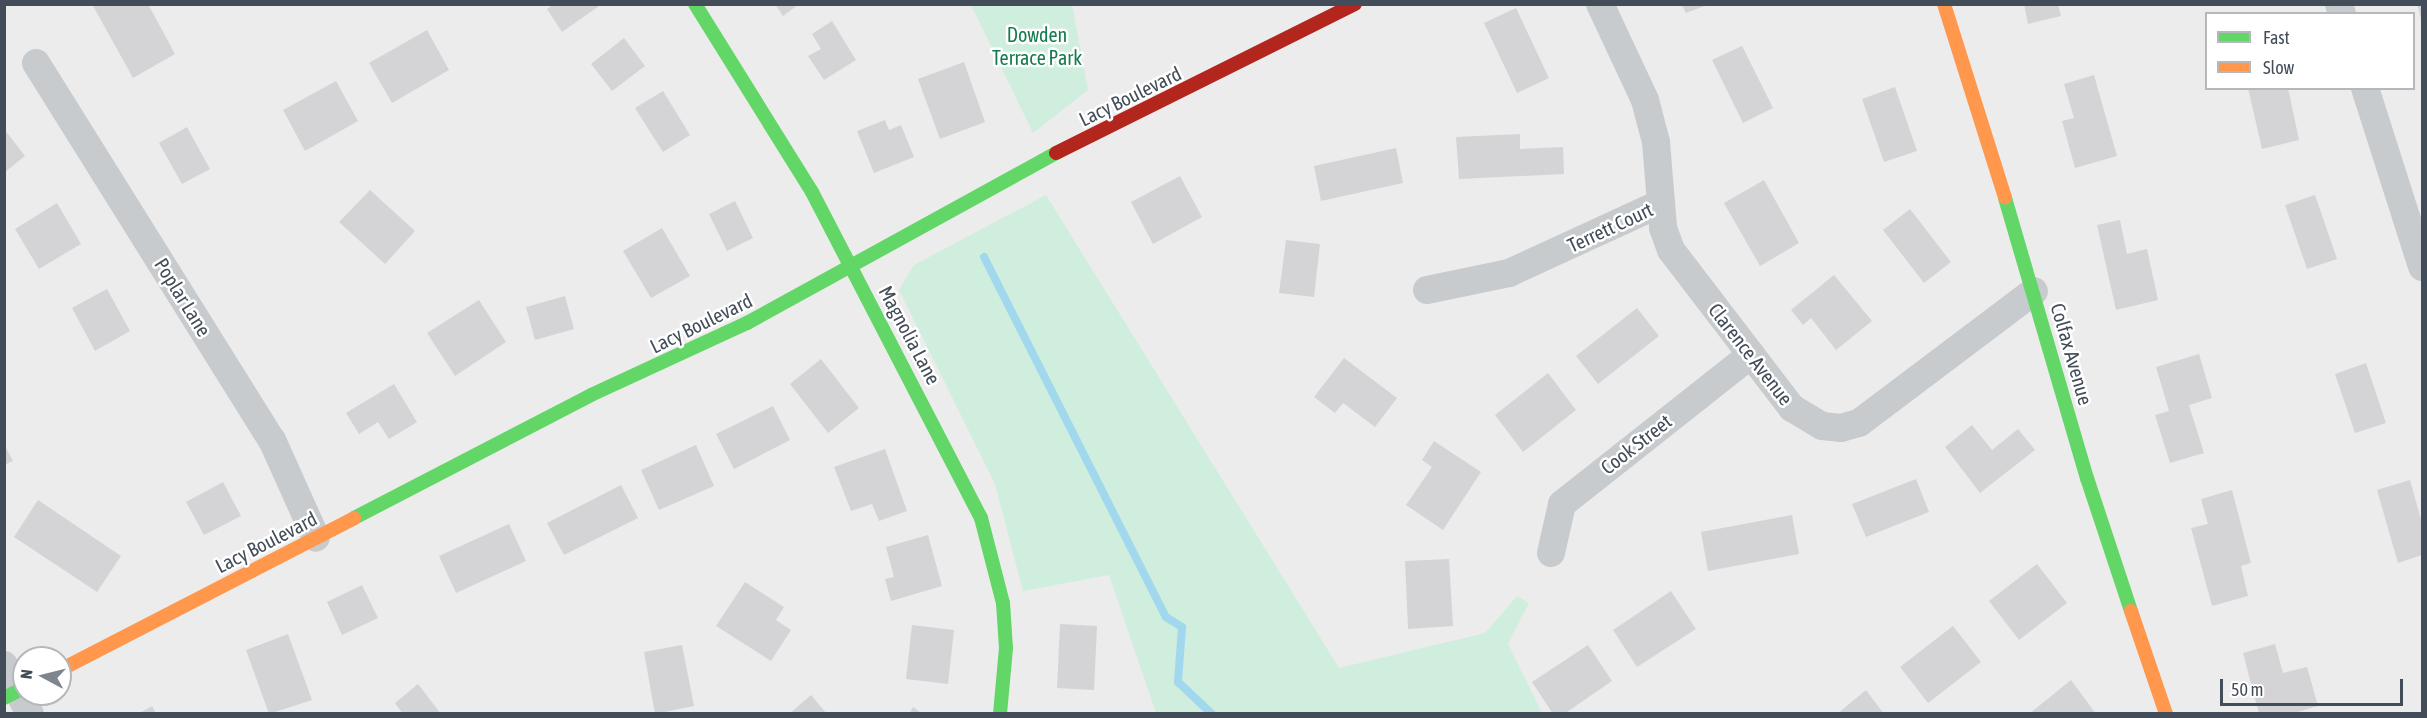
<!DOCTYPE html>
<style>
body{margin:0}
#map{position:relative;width:2427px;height:718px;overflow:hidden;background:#edecec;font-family:"Asap Condensed",sans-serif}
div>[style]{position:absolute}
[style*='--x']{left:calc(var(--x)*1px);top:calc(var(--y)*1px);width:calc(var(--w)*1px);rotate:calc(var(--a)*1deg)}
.green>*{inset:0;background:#cfeedd}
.stream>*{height:8px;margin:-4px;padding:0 4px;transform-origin:4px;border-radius:4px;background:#a2d8ed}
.building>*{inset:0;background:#d4d4d7}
.street>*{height:28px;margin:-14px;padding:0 14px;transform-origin:14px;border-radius:14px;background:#c8cbcd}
.fast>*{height:14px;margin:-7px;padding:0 7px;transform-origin:7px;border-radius:7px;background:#63d668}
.slow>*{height:14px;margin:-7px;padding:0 7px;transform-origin:7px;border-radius:7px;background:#ff974d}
.jam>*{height:14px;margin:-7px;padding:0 7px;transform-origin:7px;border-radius:7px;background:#b3261e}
span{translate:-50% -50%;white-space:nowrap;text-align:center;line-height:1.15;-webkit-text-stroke:5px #fff;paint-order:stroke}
.park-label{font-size:20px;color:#147b4e}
.street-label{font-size:20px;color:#434d59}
.frame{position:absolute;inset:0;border:6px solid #434d59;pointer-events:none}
.legend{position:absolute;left:2205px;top:12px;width:210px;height:78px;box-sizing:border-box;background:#fff;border:2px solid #b4b8bd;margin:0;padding:8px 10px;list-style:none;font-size:18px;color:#434d59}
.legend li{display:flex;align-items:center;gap:12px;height:30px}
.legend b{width:30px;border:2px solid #b4b8bd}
.north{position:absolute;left:12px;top:646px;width:60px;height:60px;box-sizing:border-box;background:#fff;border:2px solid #b4b8bd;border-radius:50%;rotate:277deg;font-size:16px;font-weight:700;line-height:24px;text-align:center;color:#434d59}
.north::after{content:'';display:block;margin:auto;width:21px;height:27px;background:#7e858c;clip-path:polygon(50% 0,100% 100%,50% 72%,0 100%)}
.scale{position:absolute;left:2220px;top:679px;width:183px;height:27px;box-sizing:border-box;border:3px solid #434d59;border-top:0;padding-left:8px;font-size:18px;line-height:21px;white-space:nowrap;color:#434d59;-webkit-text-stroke:4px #fff;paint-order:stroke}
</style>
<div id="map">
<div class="green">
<div style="clip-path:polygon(971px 5px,1072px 5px,1088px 90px,1033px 133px)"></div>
<div style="clip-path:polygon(1046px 195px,1339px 668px,1485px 633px,1517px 596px,1529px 603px,1508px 644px,1542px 713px,1156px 713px,1109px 575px,1023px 591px,995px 484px,899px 290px,914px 265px)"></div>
</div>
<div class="stream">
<div style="--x:984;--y:257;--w:403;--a:63.2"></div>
<div style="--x:1166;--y:617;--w:19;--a:32"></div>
<div style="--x:1182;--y:627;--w:55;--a:94.2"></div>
<div style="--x:1178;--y:682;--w:47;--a:43.3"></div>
</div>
<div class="building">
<div style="clip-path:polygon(92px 4px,148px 4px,175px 54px,133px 78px)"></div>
<div style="clip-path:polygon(554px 4px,602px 4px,562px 32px,547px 9px)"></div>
<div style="clip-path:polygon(775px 4px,799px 4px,783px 16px)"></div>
<div style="clip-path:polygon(2024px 4px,2058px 4px,2061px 16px,2028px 24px)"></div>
<div style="clip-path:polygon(2417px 4px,2422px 4px,2422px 23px)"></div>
<div style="clip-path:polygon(1682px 5px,1707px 5px,1686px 13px)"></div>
<div style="clip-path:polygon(1516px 8px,1549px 78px,1517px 93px,1484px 23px)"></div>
<div style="clip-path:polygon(832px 21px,856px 60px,824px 80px,808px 56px,821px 49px,812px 34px)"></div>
<div style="clip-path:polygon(427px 30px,449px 70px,392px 103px,369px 63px)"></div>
<div style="clip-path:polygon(624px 38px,645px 66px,612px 91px,591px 64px)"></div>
<div style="clip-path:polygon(1742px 46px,1773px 108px,1743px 123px,1712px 60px)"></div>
<div style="clip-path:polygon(964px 62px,985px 122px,940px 139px,918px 79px)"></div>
<div style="clip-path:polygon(2094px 75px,2117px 156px,2075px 168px,2062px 121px,2074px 118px,2064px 84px)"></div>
<div style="clip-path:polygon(336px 81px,358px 121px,305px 151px,283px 110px)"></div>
<div style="clip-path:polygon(1895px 87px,1917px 151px,1884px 162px,1862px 99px)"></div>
<div style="clip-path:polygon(2248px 88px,2288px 88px,2299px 140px,2262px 149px)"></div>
<div style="clip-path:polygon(663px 91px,690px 135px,663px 152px,635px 108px)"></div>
<div style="clip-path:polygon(885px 120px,889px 130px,901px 125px,914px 157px,874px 173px,857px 131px)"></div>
<div style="clip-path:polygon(187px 127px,210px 169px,182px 184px,159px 143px)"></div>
<div style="clip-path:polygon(5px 130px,25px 156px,5px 172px)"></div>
<div style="clip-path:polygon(1520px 134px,1520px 149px,1563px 147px,1564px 174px,1459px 179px,1456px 137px)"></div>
<div style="clip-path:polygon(1396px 148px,1403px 183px,1321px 201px,1314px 166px)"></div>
<div style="clip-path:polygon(1180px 176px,1202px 217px,1153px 244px,1131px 202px)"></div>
<div style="clip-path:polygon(1764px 180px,1799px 243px,1760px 266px,1724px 203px)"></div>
<div style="clip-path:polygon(370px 190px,415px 231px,385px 264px,339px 222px)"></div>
<div style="clip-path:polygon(2315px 195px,2337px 259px,2307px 269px,2285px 205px)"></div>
<div style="clip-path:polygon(735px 201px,753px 238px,727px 251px,709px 214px)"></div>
<div style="clip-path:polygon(57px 203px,81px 244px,39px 269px,15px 229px)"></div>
<div style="clip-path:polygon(1910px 209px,1951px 262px,1924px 283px,1883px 230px)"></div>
<div style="clip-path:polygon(2120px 220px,2127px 254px,2147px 249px,2158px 300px,2116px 310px,2097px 225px)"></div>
<div style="clip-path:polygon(662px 228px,690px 276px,651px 298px,623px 251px)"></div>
<div style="clip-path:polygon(1286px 240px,1320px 244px,1314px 297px,1279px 293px)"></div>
<div style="clip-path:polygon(1834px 275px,1872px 321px,1836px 350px,1811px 318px,1803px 325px,1791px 310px)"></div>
<div style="clip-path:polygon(107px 289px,130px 331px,95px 351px,72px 308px)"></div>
<div style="clip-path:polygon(565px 296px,574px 329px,535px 340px,526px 307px)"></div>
<div style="clip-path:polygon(479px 300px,506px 342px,455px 376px,427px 333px)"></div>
<div style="clip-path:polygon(1637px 308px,1659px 336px,1598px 384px,1576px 356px)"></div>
<div style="clip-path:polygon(2199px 354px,2212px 398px,2189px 405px,2204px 453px,2170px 463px,2155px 415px,2169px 411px,2156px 367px)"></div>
<div style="clip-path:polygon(1344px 358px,1397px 398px,1375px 427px,1343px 403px,1335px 413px,1314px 397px)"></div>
<div style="clip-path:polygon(821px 359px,859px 408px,828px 433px,790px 384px)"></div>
<div style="clip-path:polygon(2366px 363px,2386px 423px,2355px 433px,2335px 374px)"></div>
<div style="clip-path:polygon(1548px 373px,1576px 410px,1523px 452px,1495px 415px)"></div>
<div style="clip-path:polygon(394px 384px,417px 422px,389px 439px,378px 422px,359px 434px,346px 413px)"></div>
<div style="clip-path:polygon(773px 406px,790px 440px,734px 469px,716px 434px)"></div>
<div style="clip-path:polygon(1972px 425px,1992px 450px,2018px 429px,2035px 450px,1980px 493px,1945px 447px)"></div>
<div style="clip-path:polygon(1434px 441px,1481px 472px,1443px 530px,1406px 505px,1432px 467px,1422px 460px)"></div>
<div style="clip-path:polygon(4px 444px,13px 461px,4px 465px)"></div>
<div style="clip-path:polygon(696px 445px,714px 486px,659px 510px,641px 470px)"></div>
<div style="clip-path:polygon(885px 449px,907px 511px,879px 521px,872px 504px,851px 511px,834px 467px)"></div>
<div style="clip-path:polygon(1916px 479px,1929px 512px,1866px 537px,1852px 504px)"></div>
<div style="clip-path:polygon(2410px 480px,2422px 523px,2422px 555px,2398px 563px,2377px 490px)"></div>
<div style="clip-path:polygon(223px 482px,241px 516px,204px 535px,186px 502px)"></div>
<div style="clip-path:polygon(621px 485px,638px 518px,564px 555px,547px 523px)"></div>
<div style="clip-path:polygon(2232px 490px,2251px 563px,2241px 566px,2248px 596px,2212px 606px,2191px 528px,2208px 524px,2201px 499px)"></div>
<div style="clip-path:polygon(38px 500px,121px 556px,97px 592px,14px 537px)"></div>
<div style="clip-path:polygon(1792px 515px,1799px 554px,1708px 571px,1701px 532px)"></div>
<div style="clip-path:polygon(509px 524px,526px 561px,456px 593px,439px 556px)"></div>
<div style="clip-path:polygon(928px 535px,942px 586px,891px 601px,885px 579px,894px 577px,886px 547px)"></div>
<div style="clip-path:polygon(1449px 559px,1453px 626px,1408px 629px,1405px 561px)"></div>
<div style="clip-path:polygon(2037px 564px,2067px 603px,2019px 640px,1989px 601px)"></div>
<div style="clip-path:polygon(745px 582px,784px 607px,776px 620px,791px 630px,771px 661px,716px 626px)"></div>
<div style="clip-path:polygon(362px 585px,378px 618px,342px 635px,327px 602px)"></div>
<div style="clip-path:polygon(1671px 591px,1696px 629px,1637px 667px,1613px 630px)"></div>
<div style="clip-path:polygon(1060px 624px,1097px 626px,1094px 690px,1057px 688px)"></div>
<div style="clip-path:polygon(912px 625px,954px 630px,948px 684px,906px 679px)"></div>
<div style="clip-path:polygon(1953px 626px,1981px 662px,1928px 703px,1900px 667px)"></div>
<div style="clip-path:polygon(288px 634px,312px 700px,269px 714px,246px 650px)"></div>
<div style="clip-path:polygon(2275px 644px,2283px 673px,2307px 667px,2318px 706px,2291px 714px,2259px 714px,2243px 653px)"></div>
<div style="clip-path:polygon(682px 645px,694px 706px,655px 714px,644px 652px)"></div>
<div style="clip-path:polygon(1588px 645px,1612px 681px,1564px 714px,1553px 714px,1532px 682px)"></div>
<div style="clip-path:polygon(2071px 680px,2096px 714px,2029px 714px)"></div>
<div style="clip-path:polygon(418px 684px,441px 714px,403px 714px,395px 703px)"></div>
<div style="clip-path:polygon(1866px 690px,1884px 714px,1837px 714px)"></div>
<div style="clip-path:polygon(811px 695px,827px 714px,789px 714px)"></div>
<div style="clip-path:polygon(152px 706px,156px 714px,138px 714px)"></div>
<div style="clip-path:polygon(913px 707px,923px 714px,909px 714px)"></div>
</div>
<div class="street">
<div style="--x:2339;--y:4;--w:10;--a:73"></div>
<div style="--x:36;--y:63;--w:445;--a:58"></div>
<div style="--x:272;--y:440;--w:107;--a:65.8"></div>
<div style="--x:2365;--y:88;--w:188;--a:72.3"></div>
<div style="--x:1661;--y:203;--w:25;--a:85"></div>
<div style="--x:1663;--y:228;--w:23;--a:70"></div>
<div style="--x:1671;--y:250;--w:199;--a:52.6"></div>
<div style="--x:1792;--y:408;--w:35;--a:31"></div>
<div style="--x:1822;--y:426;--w:19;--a:6"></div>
<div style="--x:1841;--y:428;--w:19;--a:-16"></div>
<div style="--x:1859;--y:423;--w:219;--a:-37"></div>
<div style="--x:1427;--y:290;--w:84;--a:-11.7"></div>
<div style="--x:1509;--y:273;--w:167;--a:-24.7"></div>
<div style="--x:1661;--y:203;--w:61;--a:-94.7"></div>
<div style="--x:1656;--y:142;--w:43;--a:-104.7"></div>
<div style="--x:1645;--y:100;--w:106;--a:-115.1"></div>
<div style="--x:1551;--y:553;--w:50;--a:-77.3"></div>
<div style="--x:1562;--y:504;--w:241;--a:-38.3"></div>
<div style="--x:4;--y:665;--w:55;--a:62"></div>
</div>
<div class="fast">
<div style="--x:695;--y:4;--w:221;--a:58.1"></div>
<div style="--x:812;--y:192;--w:367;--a:62.6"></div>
<div style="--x:981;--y:518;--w:88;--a:75.5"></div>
<div style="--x:1003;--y:603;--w:45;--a:86.2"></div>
<div style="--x:1006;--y:648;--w:66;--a:95.2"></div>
<div style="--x:2005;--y:198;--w:292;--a:73.7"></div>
<div style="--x:2087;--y:478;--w:140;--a:71.7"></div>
<div style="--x:354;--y:518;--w:267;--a:-27.4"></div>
<div style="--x:591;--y:395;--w:172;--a:-24.8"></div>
<div style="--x:747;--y:323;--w:353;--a:-28.8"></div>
<div style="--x:4;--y:698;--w:22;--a:-27"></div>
</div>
<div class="slow">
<div style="--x:1944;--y:4;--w:203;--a:72.5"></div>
<div style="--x:2131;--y:611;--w:109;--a:71.2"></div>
<div style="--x:60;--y:670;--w:331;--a:-27.3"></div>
</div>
<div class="jam">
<div style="--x:1056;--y:153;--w:334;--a:-26.5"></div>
</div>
<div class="park-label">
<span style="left:1037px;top:46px">Dowden<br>Terrace Park</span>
</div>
<div class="street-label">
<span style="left:1130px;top:96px;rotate:-26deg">Lacy Boulevard</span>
<span style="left:1610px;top:227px;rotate:-25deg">Terrett Court</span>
<span style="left:183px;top:297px;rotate:58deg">Poplar Lane</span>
<span style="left:701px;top:323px;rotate:-26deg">Lacy Boulevard</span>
<span style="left:910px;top:335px;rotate:62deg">Magnolia Lane</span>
<span style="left:1751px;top:354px;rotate:52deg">Clarence Avenue</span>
<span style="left:2072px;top:354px;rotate:74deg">Colfax Avenue</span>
<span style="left:1636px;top:444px;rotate:-38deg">Cook Street</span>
<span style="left:266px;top:542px;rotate:-27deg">Lacy Boulevard</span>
</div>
<div class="frame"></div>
<ul class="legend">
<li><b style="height:8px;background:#63d668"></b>Fast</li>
<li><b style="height:8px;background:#ff974d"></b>Slow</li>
</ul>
<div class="north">N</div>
<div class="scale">50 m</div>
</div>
